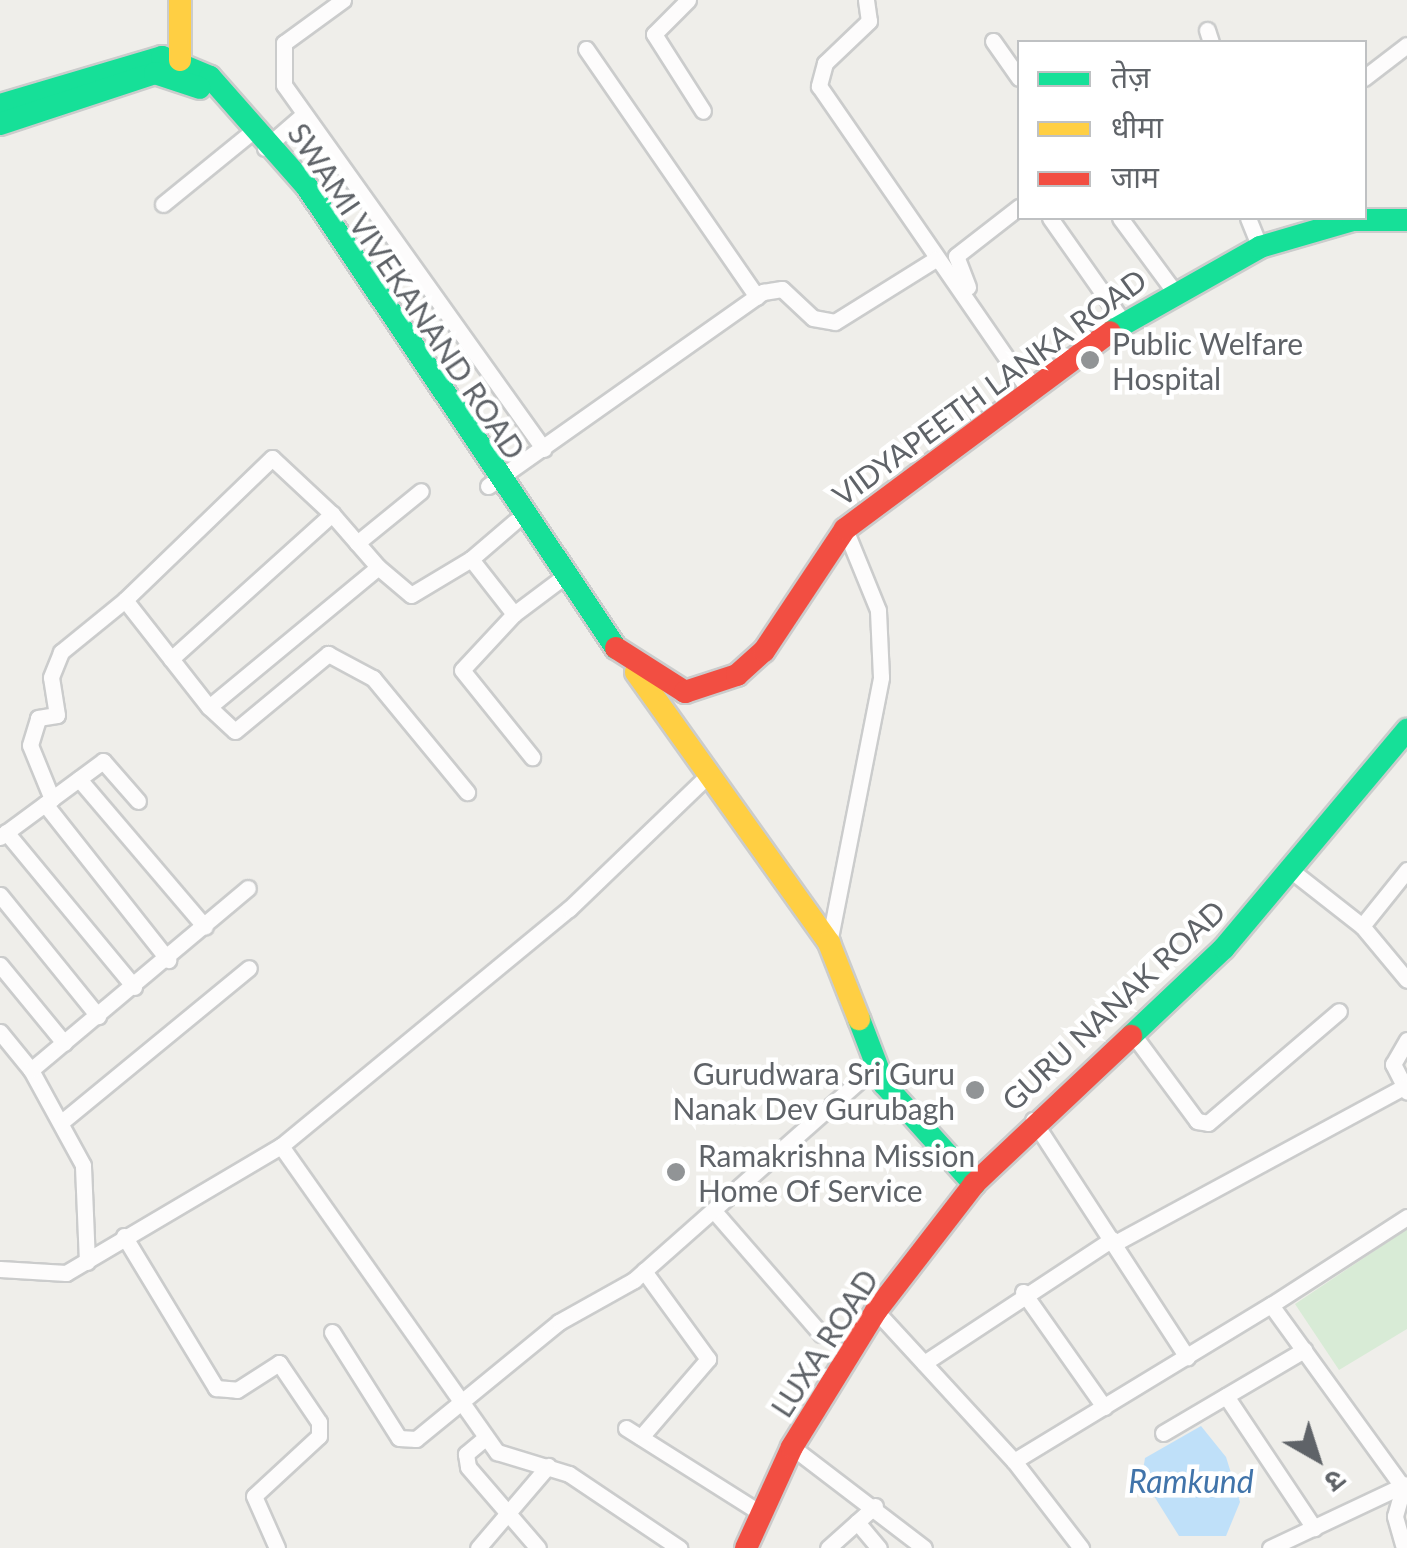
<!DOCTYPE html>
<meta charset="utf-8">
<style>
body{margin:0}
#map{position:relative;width:1407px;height:1548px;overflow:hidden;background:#efeeea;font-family:Lato,"Noto Sans Devanagari",sans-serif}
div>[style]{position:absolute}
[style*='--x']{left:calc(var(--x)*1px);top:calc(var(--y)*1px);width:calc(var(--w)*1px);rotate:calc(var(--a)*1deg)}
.green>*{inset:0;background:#d8ebd6}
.water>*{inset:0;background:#bfe0f9}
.roads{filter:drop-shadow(2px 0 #cbcccc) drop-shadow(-2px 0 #cbcccc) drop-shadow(0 2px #cbcccc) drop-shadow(0 -2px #cbcccc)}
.street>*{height:15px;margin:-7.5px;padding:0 7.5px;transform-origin:7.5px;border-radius:7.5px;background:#fdfcfc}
.fast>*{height:22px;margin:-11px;padding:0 11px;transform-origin:11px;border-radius:11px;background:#16e098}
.slow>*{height:22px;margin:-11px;padding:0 11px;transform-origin:11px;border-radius:11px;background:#ffcf43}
.jam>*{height:22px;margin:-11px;padding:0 11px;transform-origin:11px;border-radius:11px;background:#f24e42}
.dots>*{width:28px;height:28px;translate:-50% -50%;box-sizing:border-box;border:5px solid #fff;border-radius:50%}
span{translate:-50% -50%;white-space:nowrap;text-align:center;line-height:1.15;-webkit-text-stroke:9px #fff;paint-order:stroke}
.street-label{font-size:30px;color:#5f6368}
.poi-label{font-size:30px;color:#5f6368}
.left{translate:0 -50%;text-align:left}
.right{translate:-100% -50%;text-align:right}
.water-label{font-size:32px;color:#4174aa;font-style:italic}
.legend{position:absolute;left:1017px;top:40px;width:350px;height:180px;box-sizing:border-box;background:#fff;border:2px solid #bfc1c3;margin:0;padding:12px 18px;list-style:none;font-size:30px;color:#5f6368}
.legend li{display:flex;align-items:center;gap:20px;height:50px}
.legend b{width:50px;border:2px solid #bfc1c3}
.north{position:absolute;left:1267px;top:1408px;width:100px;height:100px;-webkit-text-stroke:8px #fff;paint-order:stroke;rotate:141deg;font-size:28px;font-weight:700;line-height:40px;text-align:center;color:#5f6368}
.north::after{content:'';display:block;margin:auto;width:35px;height:45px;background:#5f6368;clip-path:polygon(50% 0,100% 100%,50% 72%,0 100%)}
</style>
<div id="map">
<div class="green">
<div style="clip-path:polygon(1407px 1229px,1407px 1329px,1339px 1370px,1295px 1304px)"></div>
</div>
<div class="water">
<div style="clip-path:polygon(1201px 1426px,1226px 1457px,1240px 1502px,1226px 1536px,1179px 1536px,1142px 1477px,1145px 1458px)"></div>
</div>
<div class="roads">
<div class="street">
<div style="--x:343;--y:0;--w:73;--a:143.9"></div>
<div style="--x:284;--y:43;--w:42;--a:90"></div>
<div style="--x:284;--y:85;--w:447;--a:54.5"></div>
<div style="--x:688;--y:0;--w:48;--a:135"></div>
<div style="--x:654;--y:34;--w:91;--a:57.5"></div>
<div style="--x:866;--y:0;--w:21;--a:82"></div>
<div style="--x:869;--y:21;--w:61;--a:136.3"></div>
<div style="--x:825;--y:63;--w:24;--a:105"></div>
<div style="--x:819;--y:86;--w:368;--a:55.4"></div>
<div style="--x:1207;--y:30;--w:13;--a:72"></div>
<div style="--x:993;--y:41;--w:45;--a:54.9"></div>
<div style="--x:586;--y:49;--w:301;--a:55.4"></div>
<div style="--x:1364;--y:78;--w:54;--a:-37.5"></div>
<div style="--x:265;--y:148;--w:50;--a:-41"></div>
<div style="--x:163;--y:204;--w:109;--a:-39.1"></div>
<div style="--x:1050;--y:218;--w:127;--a:54.9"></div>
<div style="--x:1120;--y:218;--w:89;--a:53.6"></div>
<div style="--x:1248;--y:218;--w:31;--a:68"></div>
<div style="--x:968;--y:287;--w:33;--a:-111"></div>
<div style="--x:956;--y:256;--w:80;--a:-37.9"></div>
<div style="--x:488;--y:486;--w:337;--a:-35.2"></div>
<div style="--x:763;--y:292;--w:19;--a:-9"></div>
<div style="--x:782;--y:289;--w:42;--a:43.1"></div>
<div style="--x:813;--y:318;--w:22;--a:10"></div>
<div style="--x:835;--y:322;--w:119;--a:-32"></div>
<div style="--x:332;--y:514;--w:82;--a:-137"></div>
<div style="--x:272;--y:458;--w:204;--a:136"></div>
<div style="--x:125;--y:600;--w:136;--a:51.9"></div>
<div style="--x:209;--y:707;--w:219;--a:-39.6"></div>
<div style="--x:378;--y:567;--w:43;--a:40.3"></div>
<div style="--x:411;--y:595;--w:70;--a:-31"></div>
<div style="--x:471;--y:559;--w:70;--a:52"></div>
<div style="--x:514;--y:614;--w:55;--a:-36.9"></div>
<div style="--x:357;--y:543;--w:82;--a:-39.1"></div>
<div style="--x:471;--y:559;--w:57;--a:-40.7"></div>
<div style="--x:514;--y:614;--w:76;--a:132.9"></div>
<div style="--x:462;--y:670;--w:112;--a:51.2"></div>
<div style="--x:171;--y:659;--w:217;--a:-42"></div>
<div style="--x:332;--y:514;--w:70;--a:49"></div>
<div style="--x:209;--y:707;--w:35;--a:43"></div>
<div style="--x:235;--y:731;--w:121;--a:-39.6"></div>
<div style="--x:328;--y:654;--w:51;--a:28.1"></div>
<div style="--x:373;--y:678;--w:148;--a:50.5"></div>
<div style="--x:79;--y:779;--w:194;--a:49.6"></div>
<div style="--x:52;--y:799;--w:58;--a:-112.2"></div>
<div style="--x:30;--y:745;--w:28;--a:-73"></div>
<div style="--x:38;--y:718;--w:19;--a:-9"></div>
<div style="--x:57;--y:715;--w:38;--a:-99"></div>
<div style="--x:51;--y:677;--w:27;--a:-68"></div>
<div style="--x:61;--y:652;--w:82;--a:-39.1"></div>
<div style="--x:45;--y:804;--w:199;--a:51.7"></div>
<div style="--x:6;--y:832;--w:201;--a:50.4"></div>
<div style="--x:0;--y:837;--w:128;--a:-36.4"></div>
<div style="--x:103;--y:761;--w:53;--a:48.8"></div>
<div style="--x:1288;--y:868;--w:94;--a:38.1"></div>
<div style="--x:1362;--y:926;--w:70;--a:50.2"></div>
<div style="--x:0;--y:895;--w:156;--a:51"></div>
<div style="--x:1362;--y:926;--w:72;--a:-51.2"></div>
<div style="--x:829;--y:943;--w:271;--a:-78.9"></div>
<div style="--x:881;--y:677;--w:67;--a:-92.6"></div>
<div style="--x:878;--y:610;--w:87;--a:-112.2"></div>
<div style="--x:0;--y:965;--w:101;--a:50.6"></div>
<div style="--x:0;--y:1032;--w:49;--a:50.8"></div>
<div style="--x:1132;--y:1033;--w:109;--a:53.5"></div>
<div style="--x:1197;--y:1121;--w:11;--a:10"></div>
<div style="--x:1208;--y:1123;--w:172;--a:-40.5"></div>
<div style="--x:1407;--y:1040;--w:28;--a:120"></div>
<div style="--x:1393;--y:1064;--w:31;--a:63"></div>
<div style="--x:64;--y:1120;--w:239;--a:-39.4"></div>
<div style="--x:1033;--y:1120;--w:283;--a:57"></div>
<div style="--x:281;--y:1146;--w:375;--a:54.8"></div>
<div style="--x:497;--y:1452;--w:75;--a:17"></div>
<div style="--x:569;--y:1474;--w:133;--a:33.9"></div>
<div style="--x:714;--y:1211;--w:163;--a:49"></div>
<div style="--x:124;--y:1236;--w:178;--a:58.8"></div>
<div style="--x:216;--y:1388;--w:21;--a:5"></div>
<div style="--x:237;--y:1390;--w:50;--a:-32.7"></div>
<div style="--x:279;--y:1363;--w:71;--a:55.9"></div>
<div style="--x:319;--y:1422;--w:14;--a:90"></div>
<div style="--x:319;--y:1436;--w:88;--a:137.3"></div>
<div style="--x:254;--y:1496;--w:57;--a:66.1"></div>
<div style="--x:1115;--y:1243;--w:328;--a:-28.4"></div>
<div style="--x:87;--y:1262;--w:97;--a:-92.4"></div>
<div style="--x:83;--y:1165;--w:108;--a:-118.7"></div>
<div style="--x:31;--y:1070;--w:283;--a:-40"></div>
<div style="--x:0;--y:1269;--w:66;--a:3.5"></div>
<div style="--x:66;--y:1273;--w:250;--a:-30.6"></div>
<div style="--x:281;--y:1146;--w:373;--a:-39.5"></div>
<div style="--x:569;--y:909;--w:190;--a:-43.9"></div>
<div style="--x:1023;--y:1292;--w:141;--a:54.8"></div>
<div style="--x:876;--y:1311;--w:204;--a:47.4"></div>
<div style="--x:1014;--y:1461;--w:301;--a:-31.3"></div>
<div style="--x:332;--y:1332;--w:125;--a:57.7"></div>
<div style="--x:399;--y:1438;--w:17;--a:3"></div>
<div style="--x:416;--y:1439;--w:185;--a:-39.3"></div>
<div style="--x:559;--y:1322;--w:86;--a:-29.2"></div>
<div style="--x:634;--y:1280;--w:322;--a:-41.5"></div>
<div style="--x:924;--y:1363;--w:225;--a:-33.4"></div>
<div style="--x:1226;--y:1396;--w:159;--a:56.3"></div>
<div style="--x:626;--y:1428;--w:161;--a:32.3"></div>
<div style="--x:1163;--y:1433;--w:164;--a:-30.5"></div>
<div style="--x:641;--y:1437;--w:103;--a:-49.3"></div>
<div style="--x:708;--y:1359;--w:109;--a:-126"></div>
<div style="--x:485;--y:1438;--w:25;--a:140"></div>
<div style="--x:466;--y:1454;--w:13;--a:81"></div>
<div style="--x:468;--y:1467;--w:107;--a:49.2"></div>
<div style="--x:792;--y:1447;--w:166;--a:37.4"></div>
<div style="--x:1014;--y:1461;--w:110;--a:52.4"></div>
<div style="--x:857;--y:1522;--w:34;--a:50"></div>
<div style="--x:478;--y:1548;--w:108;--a:-49.5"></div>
<div style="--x:828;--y:1548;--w:63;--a:-41.8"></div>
<div style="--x:1270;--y:1548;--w:146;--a:-25.2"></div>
<div style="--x:1402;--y:1486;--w:223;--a:-125.9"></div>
<div style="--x:1271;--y:1305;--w:162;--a:-32.9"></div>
<div style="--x:1404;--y:1548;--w:33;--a:-106"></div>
<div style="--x:1395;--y:1516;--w:33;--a:-74"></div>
</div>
<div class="fast">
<div style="--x:0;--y:105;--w:169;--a:-16.5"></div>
<div style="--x:162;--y:57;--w:52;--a:22.6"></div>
<div style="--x:210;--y:77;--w:147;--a:48.6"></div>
<div style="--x:307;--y:187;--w:555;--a:56.17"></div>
<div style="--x:0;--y:124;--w:163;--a:-18.2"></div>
<div style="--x:155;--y:73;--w:47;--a:18.4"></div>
<div style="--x:1110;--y:332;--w:172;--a:-29.5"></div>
<div style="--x:1260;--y:247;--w:97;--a:-16.2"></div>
<div style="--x:1353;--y:220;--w:54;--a:0"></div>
<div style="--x:859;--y:1019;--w:70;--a:69"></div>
<div style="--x:884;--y:1084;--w:135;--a:48"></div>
<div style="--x:1131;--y:1036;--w:128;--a:-43.4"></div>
<div style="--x:1224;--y:948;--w:285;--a:-50"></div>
</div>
<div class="slow">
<div style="--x:180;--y:0;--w:60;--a:90"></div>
<div style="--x:636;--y:672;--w:333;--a:54.5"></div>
<div style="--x:829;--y:943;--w:82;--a:68.5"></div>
</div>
<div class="jam">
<div style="--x:616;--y:648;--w:82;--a:32.5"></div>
<div style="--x:685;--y:692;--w:55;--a:-18.1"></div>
<div style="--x:737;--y:675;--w:36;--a:-42"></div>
<div style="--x:764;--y:651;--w:146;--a:-56.4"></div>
<div style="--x:845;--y:529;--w:330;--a:-36.6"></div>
<div style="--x:746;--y:1548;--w:111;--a:-65.5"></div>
<div style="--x:792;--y:1447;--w:160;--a:-58.3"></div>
<div style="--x:876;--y:1311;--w:160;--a:-52.3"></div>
<div style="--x:974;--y:1184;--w:216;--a:-43.3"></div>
</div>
</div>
<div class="dots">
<div style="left:1090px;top:360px;background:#919496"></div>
<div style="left:975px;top:1090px;background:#919496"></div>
<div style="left:676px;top:1172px;background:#919496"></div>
</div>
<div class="street-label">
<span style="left:407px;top:291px;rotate:56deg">SWAMI VIVEKANAND ROAD</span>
<span style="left:989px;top:387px;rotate:-36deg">VIDYAPEETH LANKA ROAD</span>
<span style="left:1113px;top:1005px;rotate:-43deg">GURU NANAK ROAD</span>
<span style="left:824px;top:1343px;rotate:-57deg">LUXA ROAD</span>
</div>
<div class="poi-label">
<span class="left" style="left:1112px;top:360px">Public Welfare<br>Hospital</span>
<span class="right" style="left:955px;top:1090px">Gurudwara Sri Guru<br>Nanak Dev Gurubagh</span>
<span class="left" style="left:698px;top:1172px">Ramakrishna Mission<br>Home Of Service</span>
</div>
<div class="water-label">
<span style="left:1191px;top:1481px">Ramkund</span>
</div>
<ul class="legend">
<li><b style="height:12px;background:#16e098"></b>तेज़</li>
<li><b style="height:12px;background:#ffcf43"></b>धीमा</li>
<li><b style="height:12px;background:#f24e42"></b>जाम</li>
</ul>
<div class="north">उ</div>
</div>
